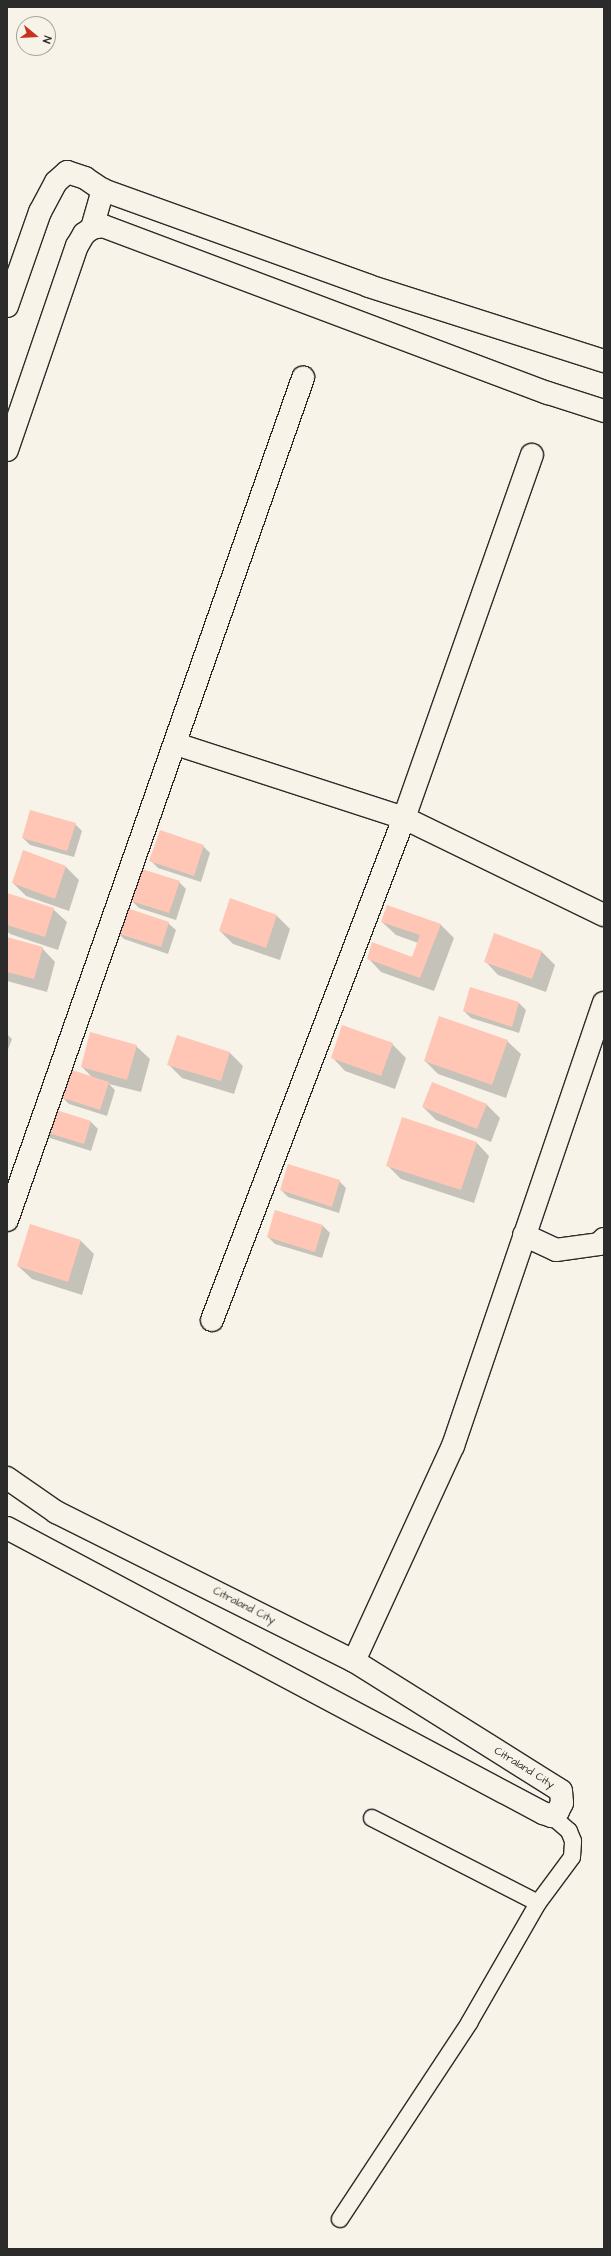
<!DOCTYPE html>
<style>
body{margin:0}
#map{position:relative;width:611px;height:2256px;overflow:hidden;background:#f7f3e8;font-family:"Architects Daughter",sans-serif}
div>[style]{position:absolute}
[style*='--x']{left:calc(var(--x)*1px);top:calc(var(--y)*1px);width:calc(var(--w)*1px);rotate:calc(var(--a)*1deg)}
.shadow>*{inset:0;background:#0003}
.building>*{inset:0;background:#ffc6b5}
.roads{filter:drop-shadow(1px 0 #2b2b2b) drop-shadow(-1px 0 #2b2b2b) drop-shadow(0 1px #2b2b2b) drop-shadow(0 -1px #2b2b2b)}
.service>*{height:16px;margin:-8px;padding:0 8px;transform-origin:8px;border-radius:8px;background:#f7f3e8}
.minor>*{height:22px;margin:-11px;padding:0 11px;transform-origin:11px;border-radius:11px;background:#f7f3e8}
span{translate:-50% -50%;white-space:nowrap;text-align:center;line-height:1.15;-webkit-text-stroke:3px #f7f3e8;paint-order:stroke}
.street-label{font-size:11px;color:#2b2b2b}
.frame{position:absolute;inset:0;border:8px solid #2b2b2b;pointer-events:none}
.north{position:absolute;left:16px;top:16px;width:40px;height:40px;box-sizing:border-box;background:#f7f3e8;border:1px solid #a5a39c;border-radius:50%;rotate:108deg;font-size:11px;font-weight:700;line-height:16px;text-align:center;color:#2b2b2b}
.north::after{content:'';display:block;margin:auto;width:14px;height:18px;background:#c8321e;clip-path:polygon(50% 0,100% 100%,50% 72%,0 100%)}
</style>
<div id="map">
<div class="shadow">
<div style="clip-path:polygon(75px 824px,82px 831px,74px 857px,30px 845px,23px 838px)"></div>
<div style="clip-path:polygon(203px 846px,210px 853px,201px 882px,158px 868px,151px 861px)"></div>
<div style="clip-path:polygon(24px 852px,66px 867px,79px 880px,69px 911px,26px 896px,13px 883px)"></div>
<div style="clip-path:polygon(179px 882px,186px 889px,176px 920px,139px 908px,132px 901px)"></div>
<div style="clip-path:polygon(7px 894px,53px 909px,67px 922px,58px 950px,10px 934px,7px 931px)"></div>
<div style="clip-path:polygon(230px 899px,277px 916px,290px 929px,280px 960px,233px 944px,220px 931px)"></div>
<div style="clip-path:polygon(382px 922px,440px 924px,454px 938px,434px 991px,381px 972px,368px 958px,412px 958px,418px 943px,396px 935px)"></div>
<div style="clip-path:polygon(168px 923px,176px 930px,168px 954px,124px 939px,117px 932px)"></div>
<div style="clip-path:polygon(495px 935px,542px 952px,555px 965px,546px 992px,498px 975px,485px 961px)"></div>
<div style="clip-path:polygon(7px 939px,42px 948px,55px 962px,47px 992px,7px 981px)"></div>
<div style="clip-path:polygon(519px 1003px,526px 1010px,519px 1033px,471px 1018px,464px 1011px)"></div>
<div style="clip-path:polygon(7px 1034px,12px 1039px,7px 1052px)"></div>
<div style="clip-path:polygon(507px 1041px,521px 1054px,506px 1098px,438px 1074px,425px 1061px)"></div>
<div style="clip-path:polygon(392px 1044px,406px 1058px,395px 1089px,345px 1071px,332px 1057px)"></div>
<div style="clip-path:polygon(136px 1046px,150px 1059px,141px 1092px,109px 1084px,115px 1090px,107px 1116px,69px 1104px,62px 1097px,93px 1078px,82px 1067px)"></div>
<div style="clip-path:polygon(229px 1052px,243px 1066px,234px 1094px,182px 1078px,168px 1064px)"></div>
<div style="clip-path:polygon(433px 1083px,487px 1105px,500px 1118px,491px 1142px,436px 1120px,423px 1107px)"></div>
<div style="clip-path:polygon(50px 1110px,91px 1122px,98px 1129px,91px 1151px,50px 1138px,43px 1131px)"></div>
<div style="clip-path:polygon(476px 1142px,489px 1156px,474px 1203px,401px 1179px,388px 1166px)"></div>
<div style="clip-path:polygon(339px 1181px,346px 1188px,339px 1213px,288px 1197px,281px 1190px)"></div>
<div style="clip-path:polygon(276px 1211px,323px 1226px,330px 1233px,322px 1258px,275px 1244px,268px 1237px)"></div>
<div style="clip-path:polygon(81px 1241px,94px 1254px,82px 1295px,32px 1279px,18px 1266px)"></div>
</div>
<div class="building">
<div style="clip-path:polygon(30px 810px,76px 823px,67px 851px,22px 838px)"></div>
<div style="clip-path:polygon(160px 830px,204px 845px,194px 876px,149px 861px)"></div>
<div style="clip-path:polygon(23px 850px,66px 866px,55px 899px,12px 883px)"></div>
<div style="clip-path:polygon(142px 869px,180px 881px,169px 913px,131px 901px)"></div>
<div style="clip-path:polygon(7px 893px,54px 908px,45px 937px,7px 925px)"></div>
<div style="clip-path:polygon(230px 898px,277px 915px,266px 948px,219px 931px)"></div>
<div style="clip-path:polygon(387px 905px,441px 924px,420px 978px,367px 959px,372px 942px,412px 957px,420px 935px,381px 922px)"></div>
<div style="clip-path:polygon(124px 907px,169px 922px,161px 947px,116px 933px)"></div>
<div style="clip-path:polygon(494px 933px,542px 951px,532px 979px,484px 962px)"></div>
<div style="clip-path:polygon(7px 937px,43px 947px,34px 979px,7px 972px)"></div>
<div style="clip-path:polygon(470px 987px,519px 1002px,512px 1027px,463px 1011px)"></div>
<div style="clip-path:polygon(439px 1016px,508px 1040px,492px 1085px,424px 1061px)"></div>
<div style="clip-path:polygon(342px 1025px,393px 1043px,381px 1076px,331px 1058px)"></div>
<div style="clip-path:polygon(90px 1032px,137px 1045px,127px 1080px,81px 1067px)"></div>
<div style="clip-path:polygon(177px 1035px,230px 1052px,221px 1081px,167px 1065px)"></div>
<div style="clip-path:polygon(69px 1069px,109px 1082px,100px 1110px,60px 1097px)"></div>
<div style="clip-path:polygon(432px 1082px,487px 1104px,477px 1129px,422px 1107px)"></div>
<div style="clip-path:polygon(50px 1108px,91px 1121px,84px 1144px,42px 1131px)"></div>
<div style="clip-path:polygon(402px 1117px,477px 1142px,461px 1190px,386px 1166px)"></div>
<div style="clip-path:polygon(288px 1164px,340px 1180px,332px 1207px,280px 1190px)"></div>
<div style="clip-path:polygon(275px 1210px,323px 1225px,315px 1252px,267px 1237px)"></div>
<div style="clip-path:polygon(30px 1224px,81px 1240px,68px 1282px,17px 1266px)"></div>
</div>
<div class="roads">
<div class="service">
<div style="--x:372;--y:1818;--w:186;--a:27.1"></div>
<div style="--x:340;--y:2219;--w:235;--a:-56.6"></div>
<div style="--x:469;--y:2023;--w:138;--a:-60.1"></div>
<div style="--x:538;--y:1903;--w:57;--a:-53.5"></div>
<div style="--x:572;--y:1857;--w:16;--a:-86"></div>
<div style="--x:573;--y:1841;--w:11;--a:-112"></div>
<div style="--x:569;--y:1831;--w:23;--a:-139"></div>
</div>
<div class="minor">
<div style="--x:92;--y:228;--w:40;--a:-74"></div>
<div style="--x:7;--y:306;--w:100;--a:-70.7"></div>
<div style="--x:40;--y:212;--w:34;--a:-62"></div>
<div style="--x:56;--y:182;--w:15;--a:-42"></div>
<div style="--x:67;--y:172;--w:19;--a:18"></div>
<div style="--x:85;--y:178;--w:22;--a:34"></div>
<div style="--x:103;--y:190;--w:283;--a:19.8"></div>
<div style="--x:369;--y:286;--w:247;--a:17.7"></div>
<div style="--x:7;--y:450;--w:216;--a:-71.1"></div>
<div style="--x:77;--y:246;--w:14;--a:-60"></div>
<div style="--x:84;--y:234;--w:10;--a:-37"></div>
<div style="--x:92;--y:228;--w:11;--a:-10"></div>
<div style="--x:103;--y:226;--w:475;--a:20.6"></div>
<div style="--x:548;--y:393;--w:59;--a:17.8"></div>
<div style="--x:176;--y:744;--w:240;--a:18"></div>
<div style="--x:404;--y:818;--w:222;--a:25.9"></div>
<div style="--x:7;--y:1220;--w:893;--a:-70.63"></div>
<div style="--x:524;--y:1235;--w:35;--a:25"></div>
<div style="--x:556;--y:1250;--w:43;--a:-7.9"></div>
<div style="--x:599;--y:1244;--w:7;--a:-45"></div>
<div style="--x:212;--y:1320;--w:537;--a:-69.07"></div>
<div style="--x:404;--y:818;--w:385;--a:-70.6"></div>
<div style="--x:7;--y:1478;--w:60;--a:34.8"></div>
<div style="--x:56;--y:1512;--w:333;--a:26.6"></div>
<div style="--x:354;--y:1661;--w:244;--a:32.1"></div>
<div style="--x:561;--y:1791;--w:12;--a:85"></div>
<div style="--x:562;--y:1803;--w:9;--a:117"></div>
<div style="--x:558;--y:1811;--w:8;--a:140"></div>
<div style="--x:552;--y:1816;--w:9;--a:-162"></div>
<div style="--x:543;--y:1813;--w:607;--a:-152"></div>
<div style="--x:354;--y:1661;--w:237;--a:-65.3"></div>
<div style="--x:453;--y:1446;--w:468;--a:-71.2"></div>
</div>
</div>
<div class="street-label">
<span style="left:244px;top:1606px;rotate:27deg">Citraland City</span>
<span style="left:524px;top:1768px;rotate:32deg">Citraland City</span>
</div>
<div class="frame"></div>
<div class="north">N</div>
</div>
